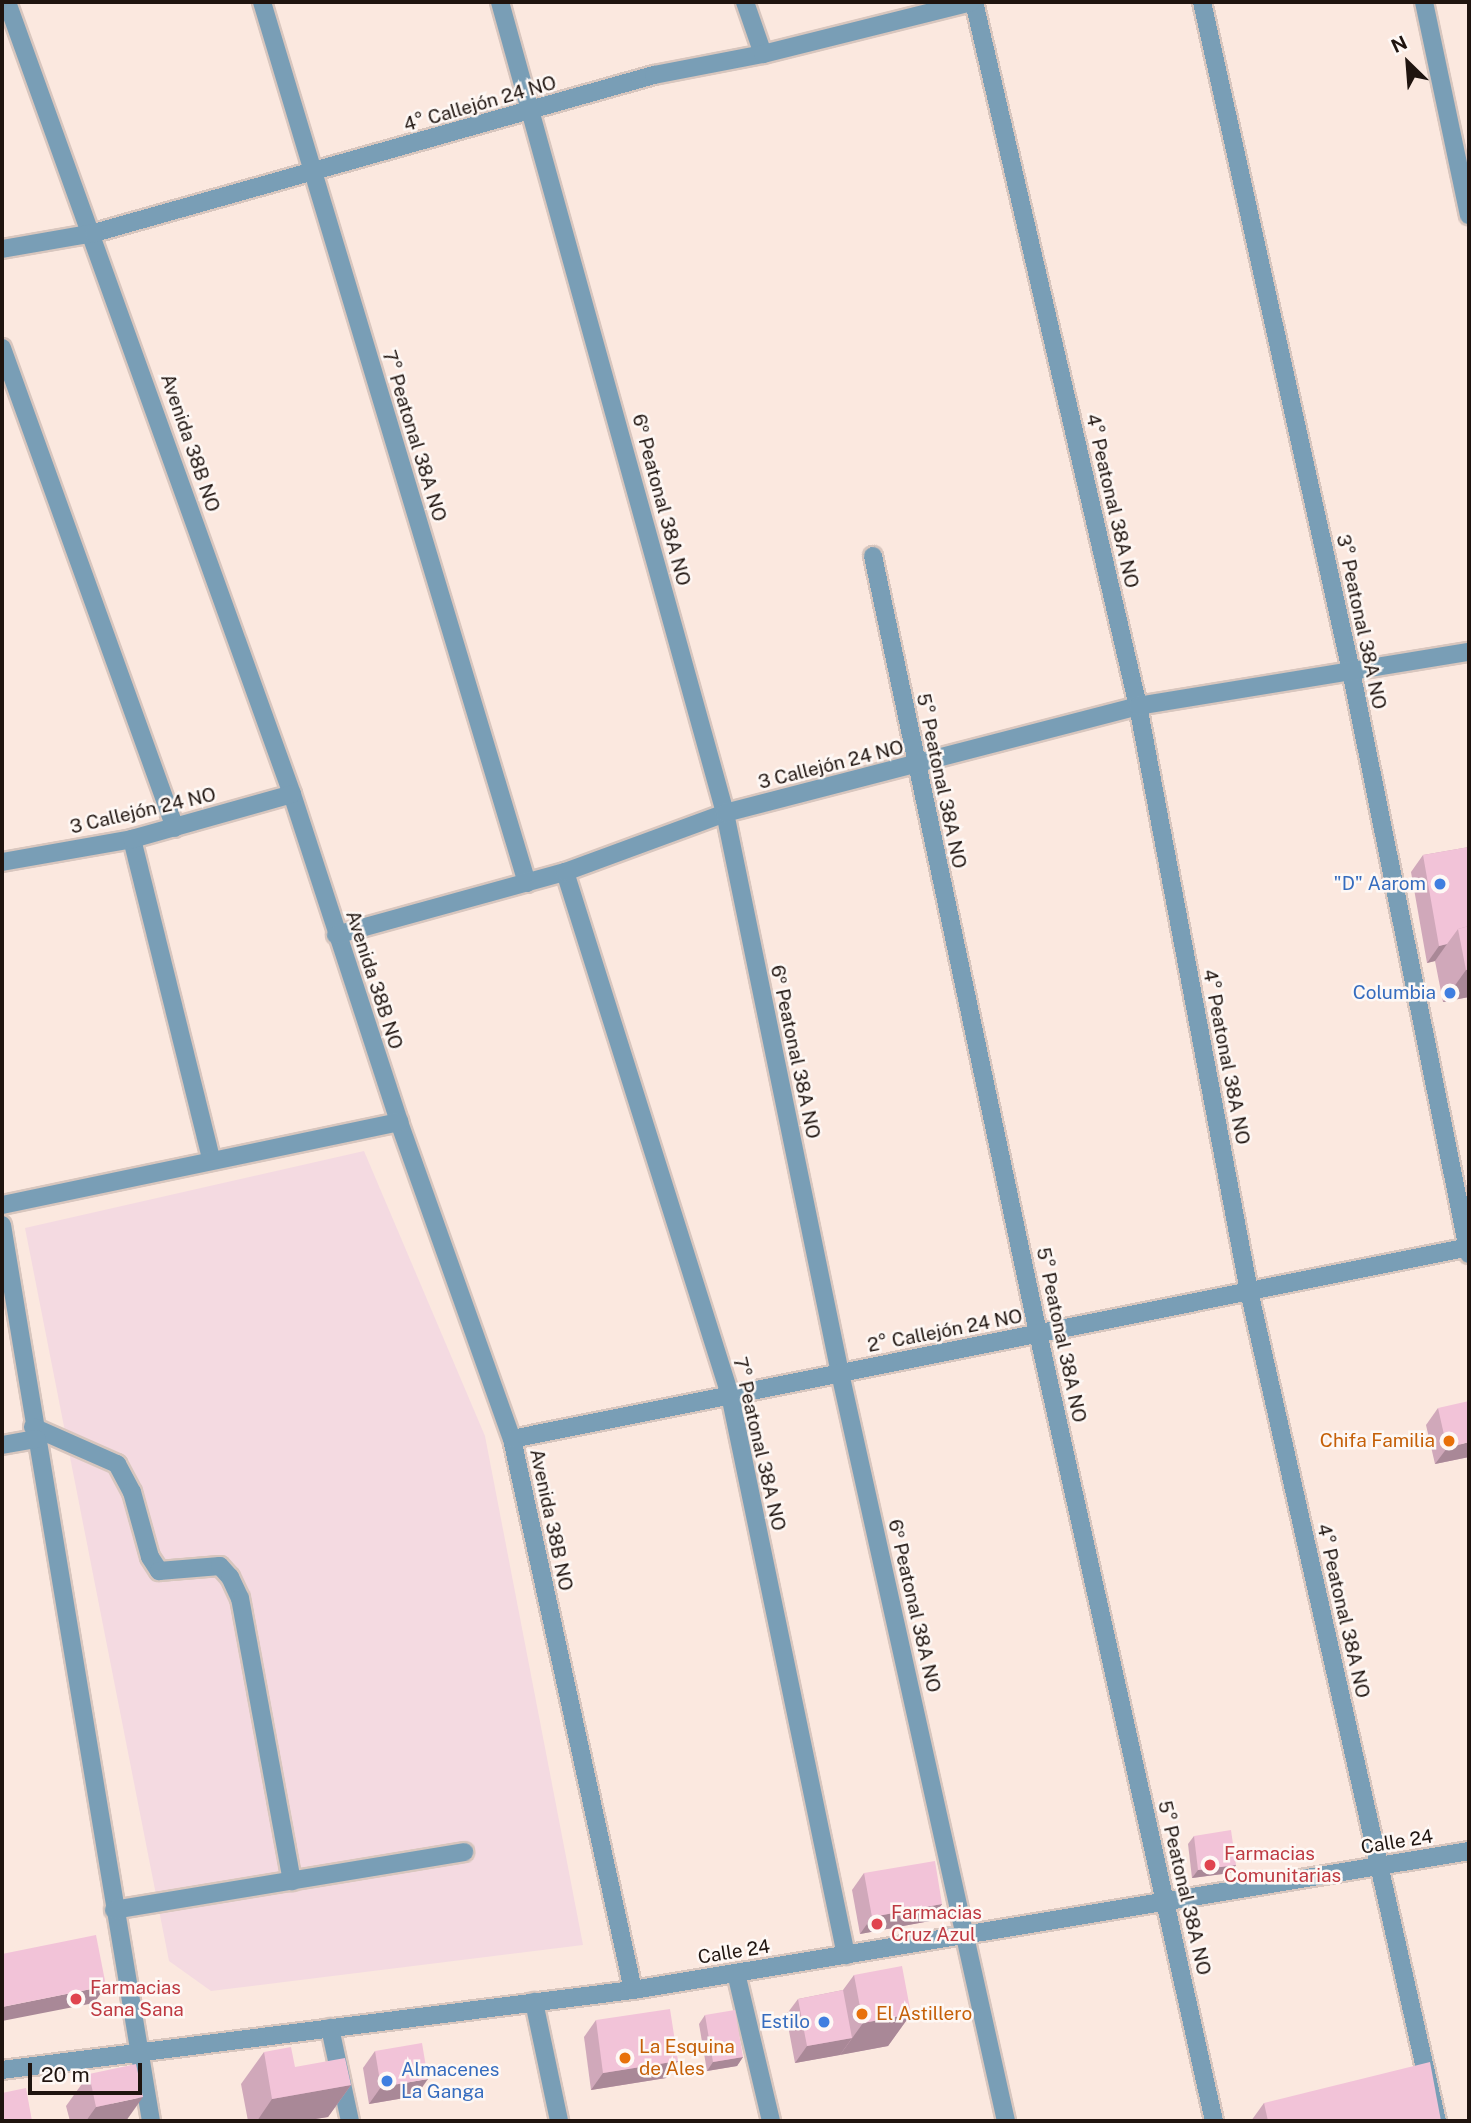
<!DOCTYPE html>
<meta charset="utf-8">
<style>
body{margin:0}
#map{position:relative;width:1471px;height:2123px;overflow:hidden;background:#fbe8df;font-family:"Public Sans",sans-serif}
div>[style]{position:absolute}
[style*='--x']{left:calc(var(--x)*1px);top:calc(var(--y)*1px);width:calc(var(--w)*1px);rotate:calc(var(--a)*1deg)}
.commercial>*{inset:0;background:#f4dae1}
.roads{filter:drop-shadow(2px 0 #d8c6be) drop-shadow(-2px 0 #d8c6be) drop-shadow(0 2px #d8c6be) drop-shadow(0 -2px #d8c6be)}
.minor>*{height:18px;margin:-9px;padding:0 9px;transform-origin:9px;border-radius:9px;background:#799eb6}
.wall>*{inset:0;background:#d0a8ba}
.shaded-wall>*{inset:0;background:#a98897}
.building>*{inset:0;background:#f2c3d8}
.dots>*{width:19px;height:19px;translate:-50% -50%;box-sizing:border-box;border:4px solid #fef8f5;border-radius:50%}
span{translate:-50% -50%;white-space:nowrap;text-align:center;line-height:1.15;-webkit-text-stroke:5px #fef8f5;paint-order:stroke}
.street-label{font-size:19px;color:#1f140f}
.shop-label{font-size:19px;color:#366cbe}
.right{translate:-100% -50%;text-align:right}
.left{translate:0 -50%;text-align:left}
.food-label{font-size:19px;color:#c56008}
.health-label{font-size:19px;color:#be3a42}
.frame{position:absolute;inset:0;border:4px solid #1f140f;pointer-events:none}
.north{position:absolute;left:1373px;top:28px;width:70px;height:70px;-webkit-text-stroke:5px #fef8f5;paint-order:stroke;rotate:335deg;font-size:19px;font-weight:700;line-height:28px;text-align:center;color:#1f140f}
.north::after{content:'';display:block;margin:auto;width:24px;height:32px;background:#1f140f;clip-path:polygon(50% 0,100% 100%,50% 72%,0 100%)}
.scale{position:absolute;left:28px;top:2063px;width:114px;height:32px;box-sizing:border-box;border:4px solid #1f140f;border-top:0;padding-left:9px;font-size:21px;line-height:24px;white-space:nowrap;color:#1f140f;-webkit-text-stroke:5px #fef8f5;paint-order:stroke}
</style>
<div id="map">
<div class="commercial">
<div style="clip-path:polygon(364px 1151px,485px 1436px,583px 1945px,211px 1991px,169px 1961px,25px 1228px)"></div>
</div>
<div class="roads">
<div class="minor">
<div style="--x:7;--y:2;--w:842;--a:70.21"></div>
<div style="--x:292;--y:794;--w:345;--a:71.9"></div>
<div style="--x:399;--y:1122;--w:337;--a:70.4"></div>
<div style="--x:512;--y:1439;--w:564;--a:77.61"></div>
<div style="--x:262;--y:2;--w:920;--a:73.26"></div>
<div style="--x:500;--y:2;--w:842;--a:74.49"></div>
<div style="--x:725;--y:813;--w:572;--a:78.4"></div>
<div style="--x:840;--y:1373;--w:766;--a:77.49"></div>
<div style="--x:745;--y:2;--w:55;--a:70.9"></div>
<div style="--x:974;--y:2;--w:723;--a:76.89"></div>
<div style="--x:1138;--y:706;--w:595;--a:79.26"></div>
<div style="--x:1249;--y:1291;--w:851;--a:77.24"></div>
<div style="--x:1202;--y:2;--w:685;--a:77.44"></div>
<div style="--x:1351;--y:671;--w:595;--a:78.56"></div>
<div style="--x:1424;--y:2;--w:218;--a:78.1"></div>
<div style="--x:2;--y:249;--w:93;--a:-9.9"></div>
<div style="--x:94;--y:233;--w:582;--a:-15.76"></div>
<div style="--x:654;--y:75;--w:111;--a:-10.9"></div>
<div style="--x:763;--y:54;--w:214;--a:-14"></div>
<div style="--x:2;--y:348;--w:510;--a:70.18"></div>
<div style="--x:873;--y:556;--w:794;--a:78.01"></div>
<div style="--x:1038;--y:1333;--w:807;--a:77.41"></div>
<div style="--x:132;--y:839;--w:329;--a:76.1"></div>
<div style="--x:2;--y:862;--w:132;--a:-10"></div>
<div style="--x:132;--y:839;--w:166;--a:-15.7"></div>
<div style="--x:565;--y:872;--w:548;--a:72.49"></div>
<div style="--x:730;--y:1395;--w:572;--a:78.3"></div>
<div style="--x:336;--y:935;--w:238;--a:-15.4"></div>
<div style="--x:565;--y:872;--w:171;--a:-20.2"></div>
<div style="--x:725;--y:813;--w:427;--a:-14.5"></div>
<div style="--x:1138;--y:706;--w:335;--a:-9.3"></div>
<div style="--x:2;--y:1205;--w:406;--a:-11.8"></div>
<div style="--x:2;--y:1225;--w:908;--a:80.56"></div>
<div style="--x:33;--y:1427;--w:92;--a:23.8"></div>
<div style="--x:117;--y:1464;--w:32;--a:62"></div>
<div style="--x:132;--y:1492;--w:67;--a:74.5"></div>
<div style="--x:150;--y:1557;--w:17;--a:57"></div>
<div style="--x:159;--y:1571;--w:61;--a:-4.7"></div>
<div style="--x:220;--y:1566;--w:15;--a:48"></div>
<div style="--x:230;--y:1577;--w:23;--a:65"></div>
<div style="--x:240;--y:1598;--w:288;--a:79.6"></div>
<div style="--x:512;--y:1439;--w:976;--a:-11.34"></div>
<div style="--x:2;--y:1445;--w:35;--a:-10"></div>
<div style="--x:114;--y:1910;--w:355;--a:-9.4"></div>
<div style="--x:736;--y:1973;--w:152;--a:76.7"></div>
<div style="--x:534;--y:2002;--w:122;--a:78.1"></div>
<div style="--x:330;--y:2028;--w:95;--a:77.9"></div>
<div style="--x:2;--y:2070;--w:636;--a:-7.23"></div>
<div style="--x:633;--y:1990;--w:847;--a:-9.44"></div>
</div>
</div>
<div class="wall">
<div style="clip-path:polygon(1469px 847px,1469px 997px,1443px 1002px,1435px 961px,1427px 963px,1411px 872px,1423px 855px)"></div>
<div style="clip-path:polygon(1438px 1408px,1469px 1457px,1435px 1464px,1426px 1425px)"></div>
<div style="clip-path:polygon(1194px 1836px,1236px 1865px,1230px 1873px,1192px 1878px,1188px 1844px)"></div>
<div style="clip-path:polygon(864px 1873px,942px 1904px,930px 1921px,860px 1934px,852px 1890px)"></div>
<div style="clip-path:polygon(854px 1975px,911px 2014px,888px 2046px,795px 2063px,786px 2015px,798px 1999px,843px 1990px)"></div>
<div style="clip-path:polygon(705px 2015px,743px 2057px,737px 2066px,707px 2071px,699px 2024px)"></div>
<div style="clip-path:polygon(596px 2020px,678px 2061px,666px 2078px,591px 2090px,584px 2037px)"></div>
<div style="clip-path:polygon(375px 2051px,416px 2096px,369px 2104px,363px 2068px)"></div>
<div style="clip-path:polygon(264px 2052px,295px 2067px,351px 2085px,328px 2117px,303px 2121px,248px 2121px,241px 2084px)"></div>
<div style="clip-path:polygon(89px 2074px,126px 2121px,70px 2121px,66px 2106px)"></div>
<div style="clip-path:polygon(1264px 2103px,1441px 2121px,1251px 2121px)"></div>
</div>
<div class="shaded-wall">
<div style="clip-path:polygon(1447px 944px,1435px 961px,1427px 963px,1439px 946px)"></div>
<div style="clip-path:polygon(1469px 969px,1469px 997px,1443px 1002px,1466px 970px)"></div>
<div style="clip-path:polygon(1469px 1442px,1469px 1457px,1435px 1464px,1447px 1448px)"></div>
<div style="clip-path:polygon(1236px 1865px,1230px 1873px,1192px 1878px,1198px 1870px)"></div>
<div style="clip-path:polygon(942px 1904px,930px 1921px,860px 1934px,872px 1917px)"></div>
<div style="clip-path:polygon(106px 1986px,94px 2003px,2px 2021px,2px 2007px)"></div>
<div style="clip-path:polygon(911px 2014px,888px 2046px,840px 2055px,863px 2023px)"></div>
<div style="clip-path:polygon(852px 2038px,840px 2055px,795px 2063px,807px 2046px)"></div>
<div style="clip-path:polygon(743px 2057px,737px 2066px,707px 2071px,713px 2062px)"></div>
<div style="clip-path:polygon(678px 2061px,666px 2078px,591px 2090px,603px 2073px)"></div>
<div style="clip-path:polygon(428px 2079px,416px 2096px,369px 2104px,381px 2087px)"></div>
<div style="clip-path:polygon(351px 2085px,328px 2117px,303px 2121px,257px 2121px,272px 2099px)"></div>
<div style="clip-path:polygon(143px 2097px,126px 2121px,86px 2121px,96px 2107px)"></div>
</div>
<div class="building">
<div style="clip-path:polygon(1469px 847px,1469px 926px,1458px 929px,1447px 944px,1439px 946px,1423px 855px)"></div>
<div style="clip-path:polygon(1469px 926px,1469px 969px,1466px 970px,1458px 929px)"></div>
<div style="clip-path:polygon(1469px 1401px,1469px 1442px,1447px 1448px,1438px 1408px)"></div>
<div style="clip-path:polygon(1231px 1830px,1236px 1865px,1198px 1870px,1194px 1836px)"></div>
<div style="clip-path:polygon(935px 1861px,942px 1904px,872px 1917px,864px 1873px)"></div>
<div style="clip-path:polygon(96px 1935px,106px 1986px,2px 2007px,2px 1954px)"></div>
<div style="clip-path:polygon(902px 1966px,911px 2014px,863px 2023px,854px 1975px)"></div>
<div style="clip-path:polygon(843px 1990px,852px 2038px,807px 2046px,798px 1999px)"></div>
<div style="clip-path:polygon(670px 2009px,678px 2061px,603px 2073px,596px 2020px)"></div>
<div style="clip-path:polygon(735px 2010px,743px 2057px,713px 2062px,705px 2015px)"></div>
<div style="clip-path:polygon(422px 2043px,428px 2079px,381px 2087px,375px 2051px)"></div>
<div style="clip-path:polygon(291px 2047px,295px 2067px,345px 2058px,351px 2085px,272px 2099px,264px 2052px)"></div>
<div style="clip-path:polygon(1430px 2062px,1441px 2121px,1268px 2121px,1264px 2103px)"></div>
<div style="clip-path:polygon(136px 2064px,143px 2097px,96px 2107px,89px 2074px)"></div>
<div style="clip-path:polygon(26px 2088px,32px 2121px,2px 2121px,2px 2093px)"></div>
</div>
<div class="dots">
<div style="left:1440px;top:884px;background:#3f7fe0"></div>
<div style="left:1450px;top:993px;background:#3f7fe0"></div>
<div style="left:1449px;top:1441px;background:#e8710a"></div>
<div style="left:1210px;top:1865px;background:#e0444e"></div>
<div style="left:877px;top:1924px;background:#e0444e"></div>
<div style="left:76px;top:1999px;background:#e0444e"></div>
<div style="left:862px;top:2014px;background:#e8710a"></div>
<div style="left:824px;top:2022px;background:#3f7fe0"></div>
<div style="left:625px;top:2058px;background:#e8710a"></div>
<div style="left:387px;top:2081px;background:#3f7fe0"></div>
</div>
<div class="street-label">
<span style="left:480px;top:104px;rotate:-16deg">4° Callejón 24 NO</span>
<span style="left:414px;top:436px;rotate:73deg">7° Peatonal 38A NO</span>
<span style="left:190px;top:443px;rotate:71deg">Avenida 38B NO</span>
<span style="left:661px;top:500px;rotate:75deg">6º Peatonal 38A NO</span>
<span style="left:1112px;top:501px;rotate:77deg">4° Peatonal 38A NO</span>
<span style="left:1361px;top:622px;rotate:78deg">3° Peatonal 38A NO</span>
<span style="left:831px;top:765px;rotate:-14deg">3 Callejón 24 NO</span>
<span style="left:941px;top:781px;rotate:78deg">5° Peatonal 38A NO</span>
<span style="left:143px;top:811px;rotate:-13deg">3 Callejón 24 NO</span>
<span style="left:374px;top:980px;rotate:72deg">Avenida 38B NO</span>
<span style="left:795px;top:1052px;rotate:78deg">6º Peatonal 38A NO</span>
<span style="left:1226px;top:1057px;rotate:79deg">4° Peatonal 38A NO</span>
<span style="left:945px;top:1331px;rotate:-11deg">2° Callejón 24 NO</span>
<span style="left:1061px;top:1335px;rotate:78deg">5° Peatonal 38A NO</span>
<span style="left:759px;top:1444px;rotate:77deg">7° Peatonal 38A NO</span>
<span style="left:551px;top:1520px;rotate:78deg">Avenida 38B NO</span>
<span style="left:914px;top:1606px;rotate:77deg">6º Peatonal 38A NO</span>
<span style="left:1343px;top:1611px;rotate:77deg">4° Peatonal 38A NO</span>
<span style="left:1397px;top:1842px;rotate:-9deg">Calle 24</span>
<span style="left:1184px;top:1888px;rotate:77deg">5° Peatonal 38A NO</span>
<span style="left:734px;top:1952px;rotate:-9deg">Calle 24</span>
</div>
<div class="shop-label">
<span class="right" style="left:1426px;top:884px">"D" Aarom</span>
<span class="right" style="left:1436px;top:993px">Columbia</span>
<span class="right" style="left:810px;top:2022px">Estilo</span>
<span class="left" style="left:401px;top:2081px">Almacenes<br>La Ganga</span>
</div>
<div class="food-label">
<span class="right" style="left:1435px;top:1441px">Chifa Familia</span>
<span class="left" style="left:876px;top:2014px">El Astillero</span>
<span class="left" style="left:639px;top:2058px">La Esquina<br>de Ales</span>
</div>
<div class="health-label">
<span class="left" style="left:1224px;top:1865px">Farmacias<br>Comunitarias</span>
<span class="left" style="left:891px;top:1924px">Farmacias<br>Cruz Azul</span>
<span class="left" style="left:90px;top:1999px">Farmacias<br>Sana Sana</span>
</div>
<div class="frame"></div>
<div class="north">N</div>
<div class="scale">20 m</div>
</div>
